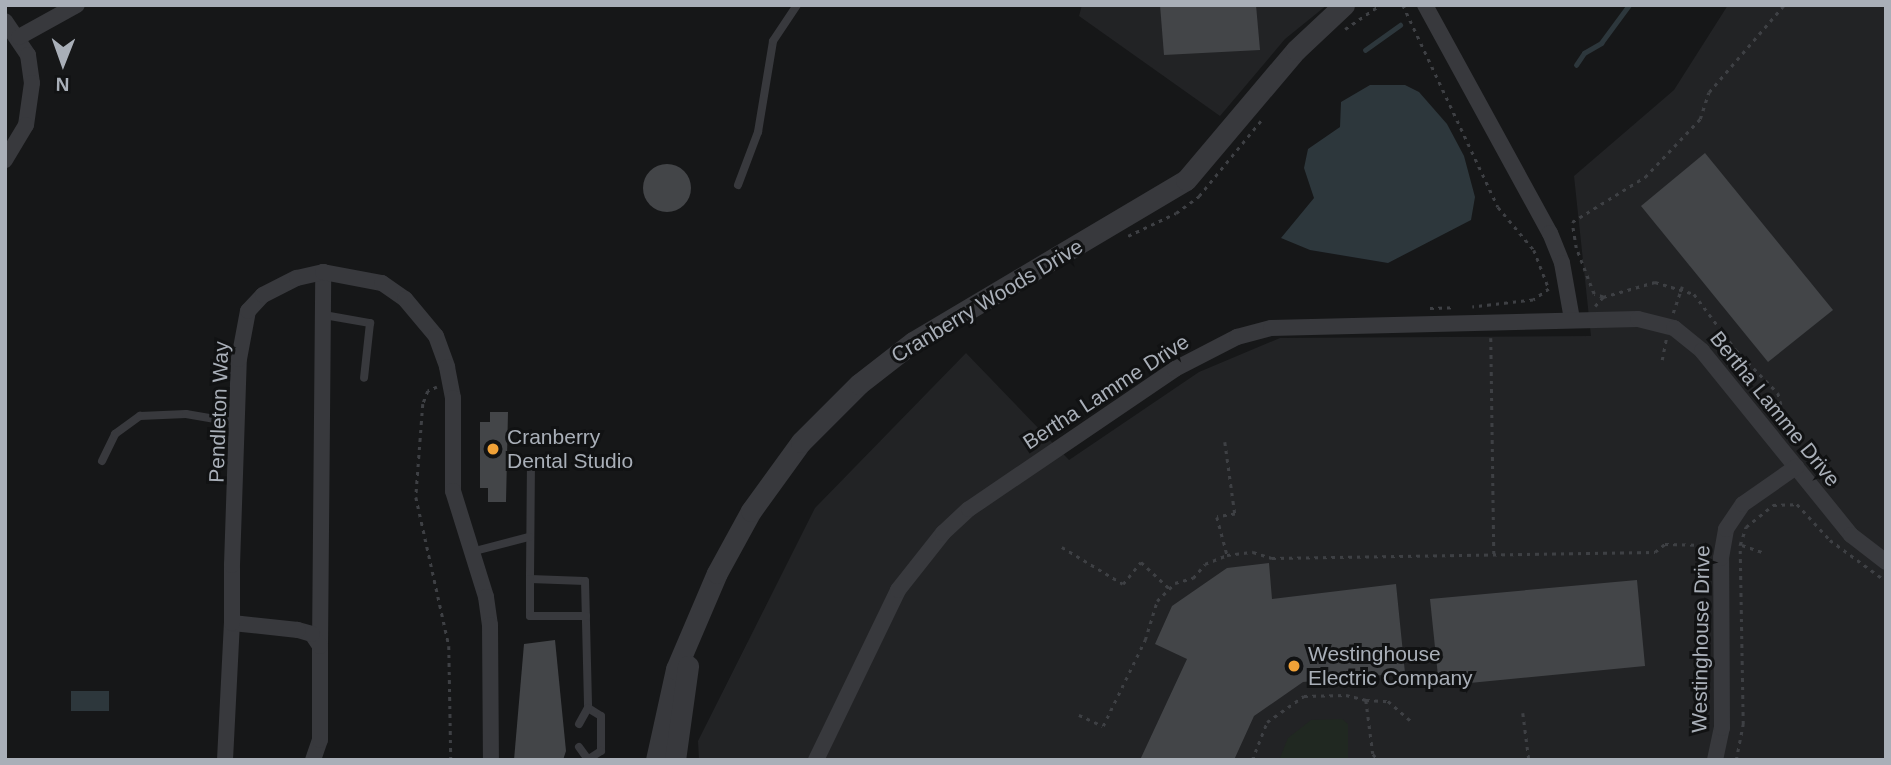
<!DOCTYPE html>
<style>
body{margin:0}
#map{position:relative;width:1891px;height:765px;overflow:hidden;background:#161718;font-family:Helvetica,sans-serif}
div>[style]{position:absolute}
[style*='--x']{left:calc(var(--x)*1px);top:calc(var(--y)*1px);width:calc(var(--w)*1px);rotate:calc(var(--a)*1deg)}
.built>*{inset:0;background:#222325}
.green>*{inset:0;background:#202821}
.water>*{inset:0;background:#2d373c}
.stream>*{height:4.5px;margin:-2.25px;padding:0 2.25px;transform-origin:2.25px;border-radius:2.25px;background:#2d373c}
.building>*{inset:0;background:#434548}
.round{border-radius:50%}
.path>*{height:2.5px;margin-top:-1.25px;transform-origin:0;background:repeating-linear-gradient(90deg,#3e4044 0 3.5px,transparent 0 8.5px)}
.service>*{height:8px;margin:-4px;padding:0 4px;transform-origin:4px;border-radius:4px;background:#38393d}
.minor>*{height:16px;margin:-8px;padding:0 8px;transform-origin:8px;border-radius:8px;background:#38393d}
.tertiary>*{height:21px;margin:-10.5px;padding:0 10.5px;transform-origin:10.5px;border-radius:10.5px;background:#38393d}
.dots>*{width:19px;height:19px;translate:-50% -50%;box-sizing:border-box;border:4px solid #111213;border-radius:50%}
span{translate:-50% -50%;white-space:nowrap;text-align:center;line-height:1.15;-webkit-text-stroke:6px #111213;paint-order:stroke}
.street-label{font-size:21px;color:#a9afb8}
.poi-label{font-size:21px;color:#a9afb8}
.left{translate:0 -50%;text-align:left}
.frame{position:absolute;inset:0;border:7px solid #a9afb8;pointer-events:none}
.north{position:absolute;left:28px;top:28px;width:70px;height:70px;-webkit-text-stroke:5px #111213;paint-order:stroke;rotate:181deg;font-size:19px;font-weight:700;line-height:28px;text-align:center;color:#a9afb8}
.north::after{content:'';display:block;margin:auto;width:24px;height:32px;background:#a9afb8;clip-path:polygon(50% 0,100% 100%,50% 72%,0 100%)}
</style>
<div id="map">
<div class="built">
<div style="clip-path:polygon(1082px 5px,1327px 5px,1285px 39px,1220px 116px,1079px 16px)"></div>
<div style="clip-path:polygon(1728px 5px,1886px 5px,1886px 760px,699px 760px,698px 741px,815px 508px,966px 353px,1069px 460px,1199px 372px,1280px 338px,1591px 336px,1574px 176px,1674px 90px)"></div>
</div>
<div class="green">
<div style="clip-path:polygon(1342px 719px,1348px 724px,1348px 760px,1279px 760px,1288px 738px,1311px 720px)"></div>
</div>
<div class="water">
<div style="clip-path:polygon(1370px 85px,1405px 85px,1419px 92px,1447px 124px,1464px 156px,1475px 197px,1471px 220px,1388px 263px,1310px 250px,1281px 238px,1314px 198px,1304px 168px,1308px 149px,1340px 127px,1341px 102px)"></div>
<div style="clip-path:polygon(71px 691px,109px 691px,109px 711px,71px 711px)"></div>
</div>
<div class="stream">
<div style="--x:1365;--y:50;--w:43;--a:-35.5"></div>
<div style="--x:1576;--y:65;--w:14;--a:-56"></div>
<div style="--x:1584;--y:53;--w:20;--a:-30"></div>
<div style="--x:1601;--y:43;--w:47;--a:-53.6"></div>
</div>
<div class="building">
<div style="clip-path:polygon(1160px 5px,1256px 5px,1260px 50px,1164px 55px)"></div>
<div style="clip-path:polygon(1705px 153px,1833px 310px,1768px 362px,1641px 206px)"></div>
<div class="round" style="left:643px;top:164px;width:48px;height:48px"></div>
<div style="clip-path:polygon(490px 412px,508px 412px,506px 502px,488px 502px,488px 488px,480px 488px,480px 422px,490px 422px)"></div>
<div style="clip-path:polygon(1269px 563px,1272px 599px,1396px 584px,1405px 673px,1303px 682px,1254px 716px,1234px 760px,1140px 760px,1187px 659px,1155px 644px,1172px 606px,1227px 568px)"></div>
<div style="clip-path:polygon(1637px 580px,1645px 666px,1439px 686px,1430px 599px)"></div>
<div style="clip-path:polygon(555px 640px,566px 751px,563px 760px,514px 760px,524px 644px)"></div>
</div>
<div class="path">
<div style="--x:1403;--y:5;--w:223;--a:64.8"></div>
<div style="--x:1498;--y:207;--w:56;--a:50.1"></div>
<div style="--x:1534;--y:250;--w:42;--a:69"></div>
<div style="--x:1549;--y:289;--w:19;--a:145"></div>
<div style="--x:1533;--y:300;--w:61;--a:173.5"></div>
<div style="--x:1345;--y:29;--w:42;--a:-34.4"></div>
<div style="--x:1128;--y:236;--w:53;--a:-25.6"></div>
<div style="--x:1176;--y:213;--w:29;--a:-36"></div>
<div style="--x:1199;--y:196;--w:101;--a:-50.6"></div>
<div style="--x:1603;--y:297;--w:9;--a:-162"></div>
<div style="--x:1594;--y:294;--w:16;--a:-112"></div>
<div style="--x:1588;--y:279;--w:33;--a:-111"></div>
<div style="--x:1576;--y:248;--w:26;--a:-99"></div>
<div style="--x:1572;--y:222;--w:86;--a:-31.7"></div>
<div style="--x:1645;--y:177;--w:80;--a:-46.5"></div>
<div style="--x:1700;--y:119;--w:28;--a:-72"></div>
<div style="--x:1709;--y:92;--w:115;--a:-49.2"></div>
<div style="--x:1595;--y:306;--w:12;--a:-48"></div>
<div style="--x:1603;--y:297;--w:54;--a:-16.1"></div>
<div style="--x:1655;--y:282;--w:41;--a:17.1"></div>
<div style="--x:1694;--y:294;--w:70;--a:53.1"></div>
<div style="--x:1736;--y:350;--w:60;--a:45.7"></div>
<div style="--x:1778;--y:393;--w:41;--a:74.6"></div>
<div style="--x:1430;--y:308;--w:25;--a:-2"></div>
<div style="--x:1673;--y:313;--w:28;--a:-71"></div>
<div style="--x:1491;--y:338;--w:217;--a:89.2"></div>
<div style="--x:1662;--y:360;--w:21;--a:-79"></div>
<div style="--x:437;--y:387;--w:10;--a:156"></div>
<div style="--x:428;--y:391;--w:14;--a:111"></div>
<div style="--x:423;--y:404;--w:93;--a:94.3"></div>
<div style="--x:416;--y:497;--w:153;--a:77.5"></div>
<div style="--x:449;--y:646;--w:114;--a:89"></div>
<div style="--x:1225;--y:442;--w:73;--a:82.1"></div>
<div style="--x:1235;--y:514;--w:18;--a:171"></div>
<div style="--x:1217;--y:517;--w:39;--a:75"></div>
<div style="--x:1742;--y:545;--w:24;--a:19"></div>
<div style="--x:1062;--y:547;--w:71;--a:31.2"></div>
<div style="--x:1123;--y:584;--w:28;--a:-51"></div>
<div style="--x:1141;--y:562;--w:38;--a:43"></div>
<div style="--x:1366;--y:700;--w:22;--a:3"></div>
<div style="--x:1388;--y:701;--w:33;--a:41"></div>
<div style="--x:1523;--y:713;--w:47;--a:82.7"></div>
<div style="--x:1079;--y:715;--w:26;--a:25"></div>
<div style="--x:1103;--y:726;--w:96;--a:-64"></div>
<div style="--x:1145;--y:640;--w:41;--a:-72.9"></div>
<div style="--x:1157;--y:601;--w:25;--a:-45"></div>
<div style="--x:1175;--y:583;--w:19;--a:-16"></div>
<div style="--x:1193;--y:578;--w:18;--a:-49"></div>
<div style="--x:1205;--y:564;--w:24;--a:-22"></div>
<div style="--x:1227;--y:555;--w:26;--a:-7"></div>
<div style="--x:1253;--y:552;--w:20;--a:18"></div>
<div style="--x:1272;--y:558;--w:383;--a:-0.9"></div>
<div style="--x:1655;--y:552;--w:13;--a:-39"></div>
<div style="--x:1665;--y:544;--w:42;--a:1.4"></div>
<div style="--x:1252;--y:760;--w:41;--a:-68.5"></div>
<div style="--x:1267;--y:722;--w:45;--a:-35.1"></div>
<div style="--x:1304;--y:696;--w:42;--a:-1.4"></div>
<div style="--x:1346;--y:695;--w:21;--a:14"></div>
<div style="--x:1366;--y:700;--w:54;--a:82.6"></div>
<div style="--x:1373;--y:754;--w:8;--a:50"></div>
<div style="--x:1736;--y:760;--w:37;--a:-79"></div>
<div style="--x:1743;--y:724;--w:179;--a:-91"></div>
<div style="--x:1740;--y:545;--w:19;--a:-72"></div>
<div style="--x:1746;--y:527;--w:35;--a:-39"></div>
<div style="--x:1773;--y:505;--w:24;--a:-2"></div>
<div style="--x:1797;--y:504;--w:49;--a:47.5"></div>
<div style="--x:1830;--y:540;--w:69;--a:36.2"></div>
</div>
<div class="service">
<div style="--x:738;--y:185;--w:57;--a:-69.3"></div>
<div style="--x:758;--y:132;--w:92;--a:-80.6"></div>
<div style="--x:773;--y:41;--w:43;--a:-56.3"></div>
<div style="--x:324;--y:315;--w:47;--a:9.9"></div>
<div style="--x:370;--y:323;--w:55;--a:96.2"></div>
<div style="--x:102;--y:461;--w:30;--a:-64"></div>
<div style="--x:115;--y:434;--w:31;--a:-36"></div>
<div style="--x:140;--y:416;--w:46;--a:-2.5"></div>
<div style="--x:186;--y:414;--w:53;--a:9.8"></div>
<div style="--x:531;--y:461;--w:118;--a:90.5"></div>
<div style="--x:530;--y:579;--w:55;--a:2.1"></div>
<div style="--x:585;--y:581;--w:127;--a:88.6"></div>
<div style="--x:588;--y:708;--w:15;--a:32"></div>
<div style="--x:601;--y:716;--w:35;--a:90"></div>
<div style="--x:601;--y:751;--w:17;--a:147"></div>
<div style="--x:471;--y:552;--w:60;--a:-14.5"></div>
<div style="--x:530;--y:579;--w:37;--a:90"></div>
<div style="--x:530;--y:616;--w:56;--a:0"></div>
<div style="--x:579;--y:724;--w:18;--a:-61"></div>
<div style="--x:579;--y:747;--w:14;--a:54"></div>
</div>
<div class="minor">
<div style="--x:1425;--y:5;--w:260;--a:61.3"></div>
<div style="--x:1550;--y:233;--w:32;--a:68"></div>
<div style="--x:1562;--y:263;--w:57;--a:79.9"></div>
<div style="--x:5;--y:21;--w:41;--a:55.9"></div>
<div style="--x:28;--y:55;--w:28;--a:82"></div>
<div style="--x:32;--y:83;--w:42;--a:98.1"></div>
<div style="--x:26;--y:125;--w:41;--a:121"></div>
<div style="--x:19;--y:37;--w:66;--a:-28.9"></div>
<div style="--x:320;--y:646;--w:374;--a:-89.5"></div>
<div style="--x:225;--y:760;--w:137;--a:-87.1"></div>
<div style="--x:313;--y:760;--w:21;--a:-71"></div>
<div style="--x:320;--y:740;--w:94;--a:-90"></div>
<div style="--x:320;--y:646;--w:14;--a:-124"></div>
<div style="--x:312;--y:634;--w:15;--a:-164"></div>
<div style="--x:298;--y:630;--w:66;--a:-173.9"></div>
<div style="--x:232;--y:623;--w:58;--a:-90"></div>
<div style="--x:232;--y:565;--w:206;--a:-88.1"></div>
<div style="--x:239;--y:359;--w:49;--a:-79.4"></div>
<div style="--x:248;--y:311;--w:22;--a:-47"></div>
<div style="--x:263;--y:295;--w:38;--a:-27"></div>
<div style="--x:297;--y:278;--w:27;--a:-13"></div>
<div style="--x:323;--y:272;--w:60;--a:10.6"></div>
<div style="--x:382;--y:283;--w:28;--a:35"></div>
<div style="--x:405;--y:299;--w:48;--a:50"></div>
<div style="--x:436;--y:336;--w:33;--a:70"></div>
<div style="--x:447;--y:367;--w:32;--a:79"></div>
<div style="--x:453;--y:398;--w:93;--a:90"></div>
<div style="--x:453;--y:491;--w:111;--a:72.7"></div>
<div style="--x:486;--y:597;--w:28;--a:82"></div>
<div style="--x:490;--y:625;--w:135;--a:89.6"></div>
<div style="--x:816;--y:760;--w:189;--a:-64.2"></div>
<div style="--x:898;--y:590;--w:73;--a:-51.7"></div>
<div style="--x:943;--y:533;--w:35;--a:-43"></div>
<div style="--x:969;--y:509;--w:249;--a:-34.2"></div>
<div style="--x:1175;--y:369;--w:70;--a:-27.3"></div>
<div style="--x:1237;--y:337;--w:35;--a:-15"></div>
<div style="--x:1271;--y:328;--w:367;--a:-1.4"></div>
<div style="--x:1638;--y:319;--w:37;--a:14"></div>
<div style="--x:1674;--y:328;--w:36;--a:39"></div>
<div style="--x:1702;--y:351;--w:237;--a:51"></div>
<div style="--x:1851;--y:535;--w:44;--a:37.6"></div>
<div style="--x:1715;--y:760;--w:33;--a:-78"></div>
<div style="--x:1722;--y:728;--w:170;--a:-90.3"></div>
<div style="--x:1721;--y:558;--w:29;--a:-80"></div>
<div style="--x:1726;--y:529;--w:30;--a:-56"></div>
<div style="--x:1743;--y:504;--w:65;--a:-34.9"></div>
</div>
<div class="tertiary">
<div style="--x:656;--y:760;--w:93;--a:-77.6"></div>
<div style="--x:676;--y:669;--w:104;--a:-66.9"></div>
<div style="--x:717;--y:573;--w:71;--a:-61.3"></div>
<div style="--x:751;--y:511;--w:85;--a:-54.1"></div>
<div style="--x:801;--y:442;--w:82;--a:-45"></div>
<div style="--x:859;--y:384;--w:68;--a:-37.9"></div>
<div style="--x:913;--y:342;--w:317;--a:-30.7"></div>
<div style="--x:1186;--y:180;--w:170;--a:-49.8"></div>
<div style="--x:1296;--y:50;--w:66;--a:-43.2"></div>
<div style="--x:675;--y:760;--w:95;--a:-82.1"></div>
</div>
<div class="dots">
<div style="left:493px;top:449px;background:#f0a137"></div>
<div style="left:1294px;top:666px;background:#f0a137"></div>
</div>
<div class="street-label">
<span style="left:987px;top:301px;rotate:-31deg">Cranberry Woods Drive</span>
<span style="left:1106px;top:392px;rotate:-33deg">Bertha Lamme Drive</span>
<span style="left:1775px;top:409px;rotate:51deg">Bertha Lamme Drive</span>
<span style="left:219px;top:412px;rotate:-88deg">Pendleton Way</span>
<span style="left:1701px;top:639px;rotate:-89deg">Westinghouse Drive</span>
</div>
<div class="poi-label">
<span class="left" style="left:507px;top:449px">Cranberry<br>Dental Studio</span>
<span class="left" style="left:1308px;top:666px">Westinghouse<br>Electric Company</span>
</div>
<div class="frame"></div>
<div class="north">N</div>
</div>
